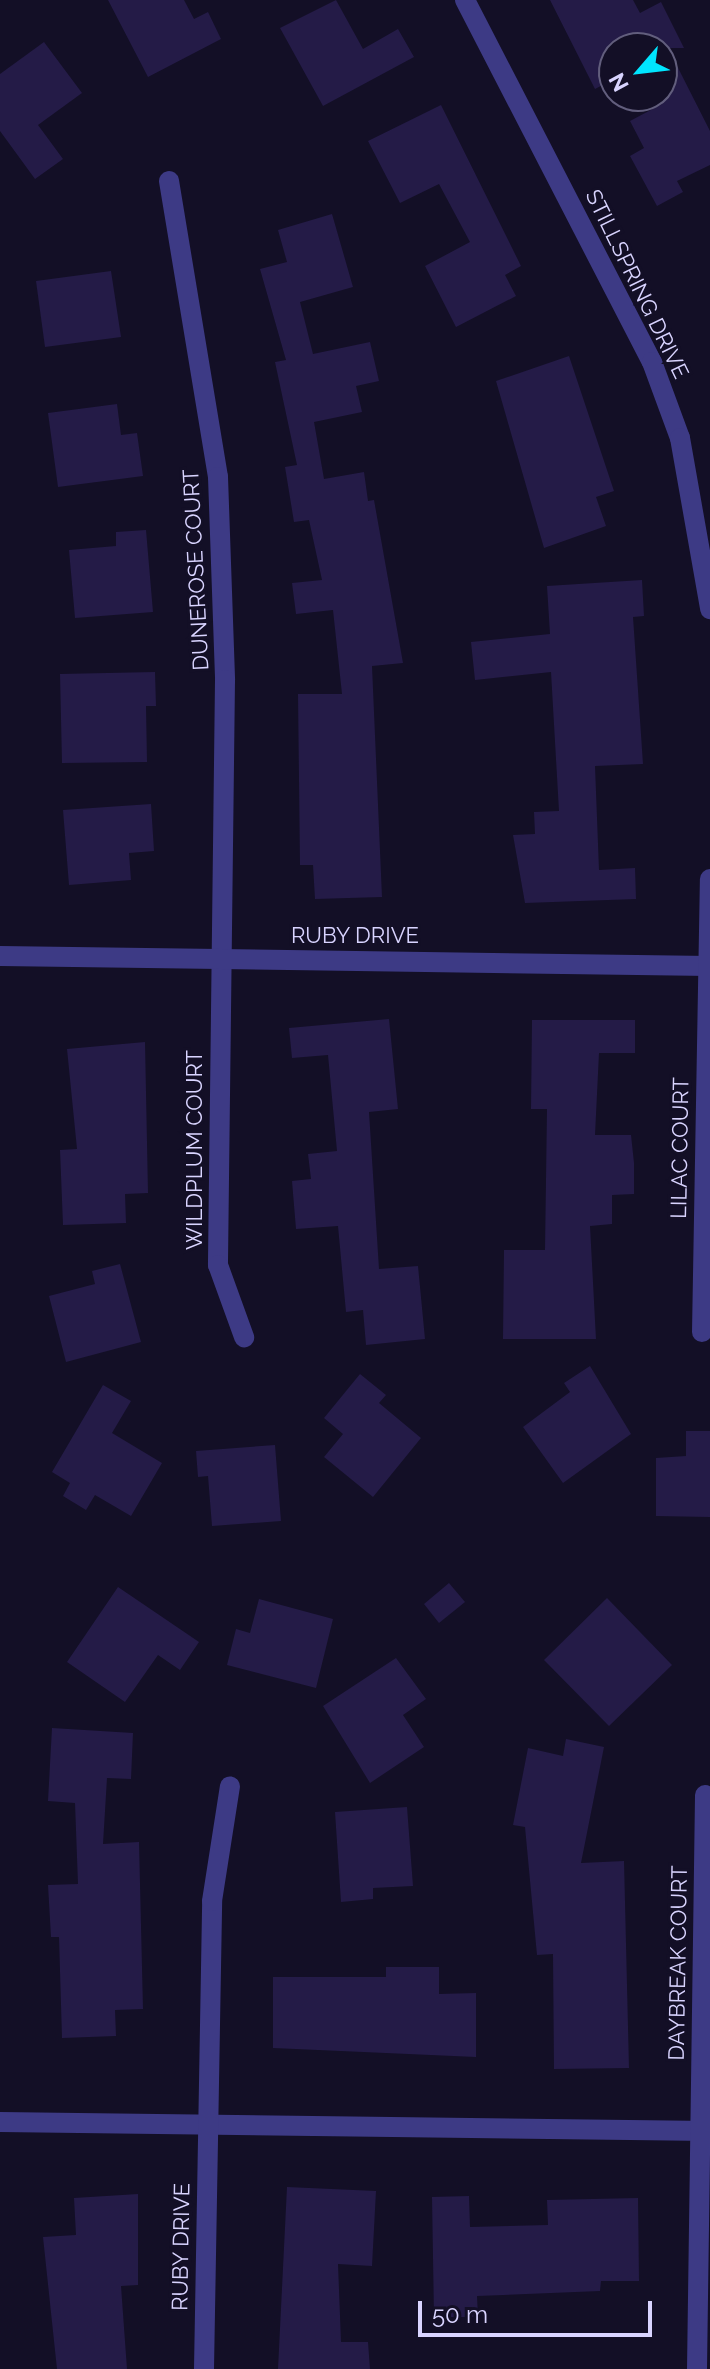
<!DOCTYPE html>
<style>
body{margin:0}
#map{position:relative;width:710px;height:2369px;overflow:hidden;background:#130f26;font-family:Raleway,sans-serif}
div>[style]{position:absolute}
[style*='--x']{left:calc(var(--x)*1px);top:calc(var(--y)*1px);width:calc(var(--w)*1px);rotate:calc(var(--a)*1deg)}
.building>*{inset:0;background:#241b47}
.minor>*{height:20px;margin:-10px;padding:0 10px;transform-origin:10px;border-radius:10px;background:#3d3a85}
span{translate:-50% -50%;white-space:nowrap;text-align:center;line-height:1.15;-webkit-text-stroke:6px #130f26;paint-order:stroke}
.street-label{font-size:22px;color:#d9d4ff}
.north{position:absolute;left:598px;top:32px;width:80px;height:80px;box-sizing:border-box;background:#130f26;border:2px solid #625e7d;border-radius:50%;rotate:242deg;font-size:22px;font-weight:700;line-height:32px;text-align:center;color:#d9d4ff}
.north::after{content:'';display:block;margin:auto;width:28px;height:36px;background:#00e5ff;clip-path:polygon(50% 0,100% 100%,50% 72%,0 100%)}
.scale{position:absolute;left:418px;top:2301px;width:234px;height:36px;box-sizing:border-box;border:4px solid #d9d4ff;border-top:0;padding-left:10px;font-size:24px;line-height:28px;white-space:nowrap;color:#d9d4ff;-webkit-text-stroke:6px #130f26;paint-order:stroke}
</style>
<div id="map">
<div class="building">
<div style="clip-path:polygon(108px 0,184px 0,194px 19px,208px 12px,221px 39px,148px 77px)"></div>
<div style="clip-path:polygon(336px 0,363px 49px,398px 29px,414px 57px,323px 106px,280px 28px)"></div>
<div style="clip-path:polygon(550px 0,633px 0,640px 13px,661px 2px,684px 48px,668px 48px,710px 131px,710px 165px,677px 181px,683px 192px,657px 206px,630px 156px,644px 148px,630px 121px,662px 104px,662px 48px,614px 48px,614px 79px,595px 89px)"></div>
<div style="clip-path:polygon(44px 42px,82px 93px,38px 125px,63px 159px,35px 179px,0 131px,0 74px)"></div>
<div style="clip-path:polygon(441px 105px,521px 266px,505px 275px,516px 296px,456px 327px,425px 266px,470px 242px,439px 184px,400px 203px,368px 141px)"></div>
<div style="clip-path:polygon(332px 214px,353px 287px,300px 302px,313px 354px,370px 342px,379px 381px,356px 386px,362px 412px,314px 422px,324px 479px,364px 472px,368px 501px,374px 500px,403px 663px,372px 666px,382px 897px,315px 899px,313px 865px,300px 865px,298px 694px,342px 694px,333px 610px,296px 614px,292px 583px,322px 580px,309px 520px,294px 522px,285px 467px,297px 465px,275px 362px,286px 360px,260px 269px,287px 262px,278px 230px)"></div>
<div style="clip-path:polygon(111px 271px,121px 337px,45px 347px,36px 281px)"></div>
<div style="clip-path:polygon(569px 356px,614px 491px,596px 497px,606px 526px,544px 548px,496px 381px)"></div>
<div style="clip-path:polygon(117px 404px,121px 435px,137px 433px,143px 476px,58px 487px,48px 413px)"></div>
<div style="clip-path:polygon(146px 530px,153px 612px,75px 618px,69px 550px,116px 546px,116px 532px)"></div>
<div style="clip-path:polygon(642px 580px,644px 616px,633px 617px,643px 764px,595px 766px,599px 870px,635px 868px,636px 899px,525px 903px,513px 835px,535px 834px,534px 812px,559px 811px,551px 672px,475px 680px,471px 642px,550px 634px,547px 586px)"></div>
<div style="clip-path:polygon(155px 672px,156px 706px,146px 706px,147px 762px,62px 763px,60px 674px)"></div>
<div style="clip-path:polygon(151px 804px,154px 851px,129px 853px,131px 880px,69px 885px,63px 810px)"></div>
<div style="clip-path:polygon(389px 1019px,398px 1109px,369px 1112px,379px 1269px,418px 1266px,425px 1339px,366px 1345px,363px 1310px,346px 1312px,338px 1226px,296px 1229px,292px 1181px,311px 1179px,308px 1154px,337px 1151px,328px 1055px,292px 1058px,289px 1028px)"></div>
<div style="clip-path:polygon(532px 1020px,635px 1020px,635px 1053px,599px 1053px,595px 1135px,631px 1135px,634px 1163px,634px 1194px,612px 1195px,612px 1224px,590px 1226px,596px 1339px,503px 1339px,504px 1250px,545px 1250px,547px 1109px,531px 1109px)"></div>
<div style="clip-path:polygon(145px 1042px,148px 1193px,125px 1194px,126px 1223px,63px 1225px,60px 1150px,77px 1149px,67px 1049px)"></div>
<div style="clip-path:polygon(120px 1264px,141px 1342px,66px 1362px,49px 1296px,95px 1284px,92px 1271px)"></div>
<div style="clip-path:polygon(590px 1366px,631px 1434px,563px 1483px,523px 1427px,570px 1392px,564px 1383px)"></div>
<div style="clip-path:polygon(360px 1374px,386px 1395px,379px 1403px,421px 1438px,373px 1497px,324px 1457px,343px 1434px,324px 1418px)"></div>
<div style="clip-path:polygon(103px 1385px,131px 1401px,112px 1433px,162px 1463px,131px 1516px,95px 1495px,86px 1510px,63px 1496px,70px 1483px,52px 1472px)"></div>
<div style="clip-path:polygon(686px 1431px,710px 1431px,710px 1517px,656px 1516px,656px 1458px,686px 1456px)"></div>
<div style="clip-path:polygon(275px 1445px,281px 1521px,212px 1526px,208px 1476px,198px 1477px,196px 1451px)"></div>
<div style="clip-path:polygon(449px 1583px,465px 1602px,439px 1623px,424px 1604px)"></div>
<div style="clip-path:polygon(118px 1587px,199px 1642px,180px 1670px,158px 1655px,125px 1702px,67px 1662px)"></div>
<div style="clip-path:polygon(607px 1598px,672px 1665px,609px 1726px,544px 1660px)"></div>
<div style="clip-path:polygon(259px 1599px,333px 1619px,316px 1688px,227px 1665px,236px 1629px,250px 1633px)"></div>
<div style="clip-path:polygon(396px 1658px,426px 1699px,403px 1715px,424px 1747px,370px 1783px,323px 1706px)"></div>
<div style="clip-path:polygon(52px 1728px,133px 1733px,131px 1779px,107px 1778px,103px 1844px,139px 1842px,143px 2009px,115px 2010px,116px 2036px,62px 2038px,59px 1937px,51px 1937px,48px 1885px,78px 1884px,75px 1803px,48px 1801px)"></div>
<div style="clip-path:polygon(566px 1739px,604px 1747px,581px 1863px,624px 1861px,629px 2068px,554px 2069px,553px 1954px,537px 1955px,525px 1827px,513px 1825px,528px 1748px,563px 1756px)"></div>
<div style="clip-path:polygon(407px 1807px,413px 1886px,373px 1888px,373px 1899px,341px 1902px,335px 1812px)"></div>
<div style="clip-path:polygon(386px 1967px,439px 1967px,439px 1994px,476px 1993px,476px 2057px,273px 2048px,273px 1977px,386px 1977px)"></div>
<div style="clip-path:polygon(287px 2187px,376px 2191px,372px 2266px,338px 2264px,341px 2342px,368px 2342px,370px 2369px,278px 2369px)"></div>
<div style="clip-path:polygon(138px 2194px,138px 2285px,121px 2286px,127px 2369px,57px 2369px,43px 2237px,76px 2235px,74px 2198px)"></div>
<div style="clip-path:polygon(469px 2196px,470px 2227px,548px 2225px,547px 2200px,638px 2198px,639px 2281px,601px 2281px,600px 2291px,477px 2296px,478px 2317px,434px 2317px,432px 2197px)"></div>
</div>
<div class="minor">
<div style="--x:465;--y:0;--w:407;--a:62.7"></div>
<div style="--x:652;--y:362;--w:81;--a:69.8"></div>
<div style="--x:680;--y:438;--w:174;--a:80"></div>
<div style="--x:169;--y:181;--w:300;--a:80.6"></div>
<div style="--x:218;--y:477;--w:203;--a:88"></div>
<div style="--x:225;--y:680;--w:585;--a:90.69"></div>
<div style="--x:218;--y:1265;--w:77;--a:70.1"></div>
<div style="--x:0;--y:956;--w:710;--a:0.81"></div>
<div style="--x:702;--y:1332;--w:453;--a:-89"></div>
<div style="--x:0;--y:2122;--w:710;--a:0.73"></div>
<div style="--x:204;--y:2369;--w:468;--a:-89"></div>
<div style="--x:212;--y:1901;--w:116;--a:-81.1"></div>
<div style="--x:697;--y:2369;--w:574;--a:-89.2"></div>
</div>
<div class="street-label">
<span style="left:637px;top:284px;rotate:64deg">STILLSPRING DRIVE</span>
<span style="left:196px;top:570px;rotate:-93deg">DUNEROSE COURT</span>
<span style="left:355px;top:936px">RUBY DRIVE</span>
<span style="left:680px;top:1148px;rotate:-89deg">LILAC COURT</span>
<span style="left:195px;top:1150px;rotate:-90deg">WILDPLUM COURT</span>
<span style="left:678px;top:1963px;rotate:-89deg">DAYBREAK COURT</span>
<span style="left:181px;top:2247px;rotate:-89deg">RUBY DRIVE</span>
</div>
<div class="north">N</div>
<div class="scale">50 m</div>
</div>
